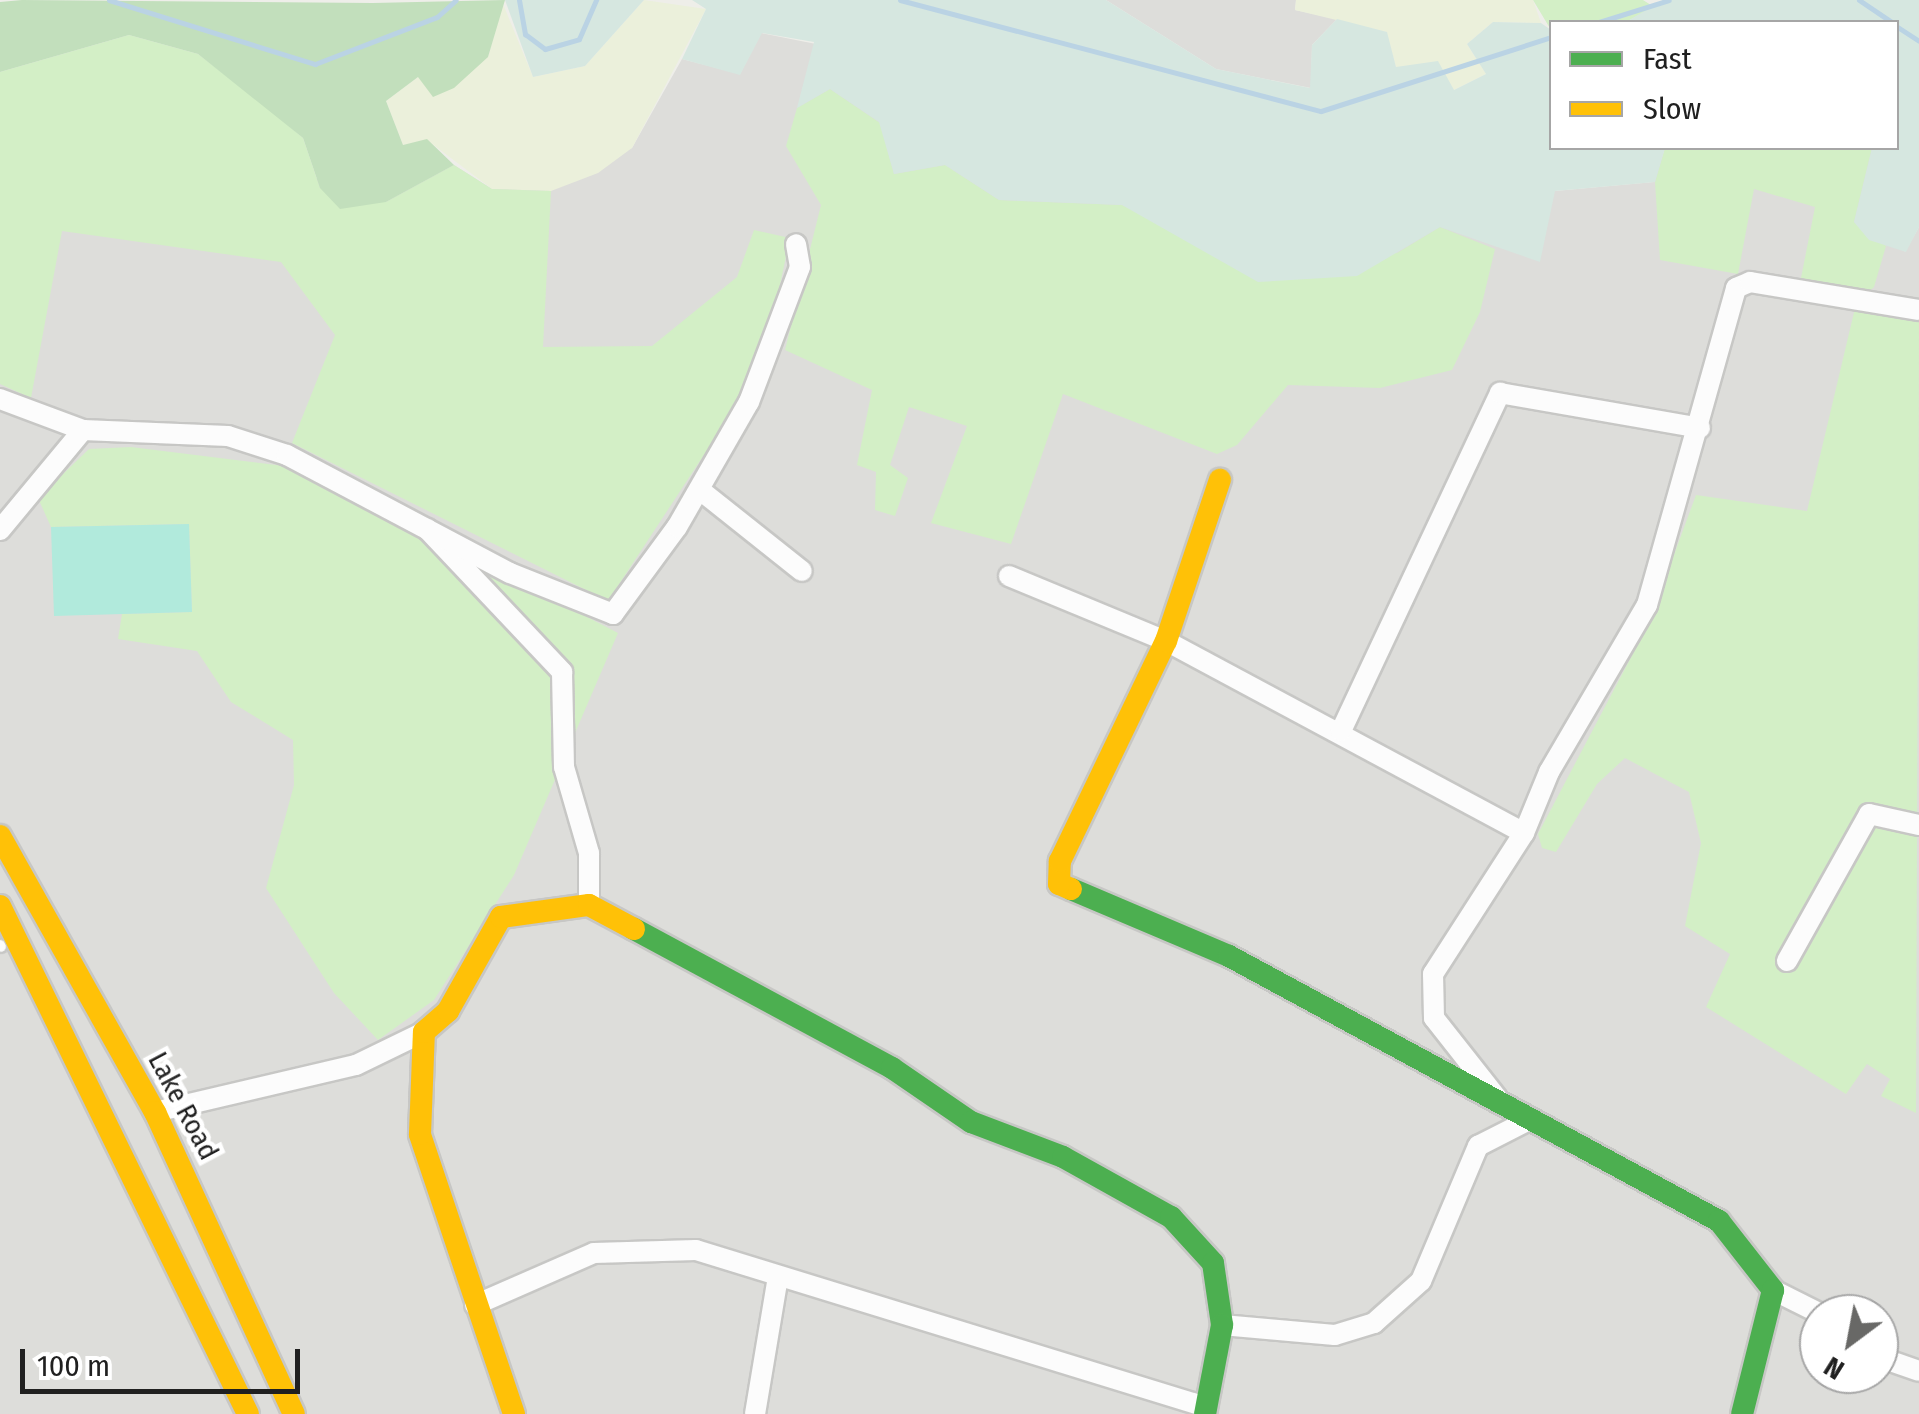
<!DOCTYPE html>
<style>
body{margin:0}
#map{position:relative;width:1919px;height:1414px;overflow:hidden;background:#eeeee9;font-family:"Fira Sans Condensed",sans-serif}
div>[style]{position:absolute}
[style*='--x']{left:calc(var(--x)*1px);top:calc(var(--y)*1px);width:calc(var(--w)*1px);rotate:calc(var(--a)*1deg)}
.residential>*{inset:0;background:#ddddda}
.farmland>*{inset:0;background:#ebf0db}
.grass>*{inset:0;background:#d3efc6}
.forest>*{inset:0;background:#c2dfbc}
.wetland>*{inset:0;background:#d6e7e0}
.pitch>*{inset:0;background:#b1eadc}
.stream>*{height:5px;margin:-2.5px;padding:0 2.5px;transform-origin:2.5px;border-radius:2.5px;background:#bad3e4}
.roads{filter:drop-shadow(2px 0 #c7c7c5) drop-shadow(-2px 0 #c7c7c5) drop-shadow(0 2px #c7c7c5) drop-shadow(0 -2px #c7c7c5)}
.lane>*{height:10px;margin:-5px;padding:0 5px;transform-origin:5px;border-radius:5px;background:#fcfcfc}
.street>*{height:20px;margin:-10px;padding:0 10px;transform-origin:10px;border-radius:10px;background:#fcfcfc}
.fast>*{height:22px;margin:-11px;padding:0 11px;transform-origin:11px;border-radius:11px;background:#4caf50}
.slow>*{height:22px;margin:-11px;padding:0 11px;transform-origin:11px;border-radius:11px;background:#ffc107}
span{translate:-50% -50%;white-space:nowrap;text-align:center;line-height:1.15;-webkit-text-stroke:9px #fff;paint-order:stroke}
.street-label{font-size:28px;color:#202020}
.legend{position:absolute;left:1549px;top:20px;width:350px;height:130px;box-sizing:border-box;background:#fff;border:2px solid #a6a6a6;margin:0;padding:12px 18px;list-style:none;font-size:30px;color:#202020}
.legend li{display:flex;align-items:center;gap:20px;height:50px}
.legend b{width:50px;border:2px solid #a6a6a6}
.north{position:absolute;left:1799px;top:1294px;width:100px;height:100px;box-sizing:border-box;background:#fff;border:2px solid #a6a6a6;border-radius:50%;rotate:212deg;font-size:28px;font-weight:700;line-height:40px;text-align:center;color:#202020}
.north::after{content:'';display:block;margin:auto;width:35px;height:45px;background:#686866;clip-path:polygon(50% 0,100% 100%,50% 72%,0 100%)}
.scale{position:absolute;left:20px;top:1349px;width:280px;height:45px;box-sizing:border-box;border:5px solid #202020;border-top:0;padding-left:12px;font-size:30px;line-height:35px;white-space:nowrap;color:#202020;-webkit-text-stroke:8px #fff;paint-order:stroke}
</style>
<div id="map">
<div class="residential">
<div style="clip-path:polygon(1106px 0,1296px 0,1295px 10px,1337px 19px,1312px 45px,1311px 88px,1216px 69px)"></div>
<div style="clip-path:polygon(evenodd,761px 33px,1555px 191px,1654px 182px,1665px 148px,1872px 148px,1905px 252px,1919px 227px,1919px 1414px,0 1414px,0 72px,386px 202px,454px 165px,492px 189px,632px 148px,682px 59px,740px 74px,761px 33px,1819px 1314px,1879px 1314px,1879px 1374px,1819px 1374px,1819px 1314px)"></div>
</div>
<div class="farmland">
<div style="clip-path:polygon(644px 0,706px 9px,632px 148px,598px 173px,551px 191px,492px 189px,427px 140px,403px 145px,386px 101px,418px 77px,488px 57px,503px 4px,533px 77px,585px 66px)"></div>
<div style="clip-path:polygon(1296px 0,1533px 0,1541px 23px,1493px 22px,1467px 44px,1486px 74px,1454px 90px,1396px 67px,1386px 32px,1295px 10px)"></div>
</div>
<div class="grass">
<div style="clip-path:polygon(1533px 0,1643px 0,1654px 7px,1626px 22px,1552px 22px,1551px 30px)"></div>
<div style="clip-path:polygon(129px 35px,198px 54px,270px 110px,303px 138px,320px 188px,386px 202px,454px 165px,492px 189px,551px 191px,543px 347px,652px 346px,737px 277px,754px 230px,790px 238px,770px 331px,738px 403px,608px 601px,292px 443px,335px 335px,281px 262px,62px 231px,31px 398px,0 384px,0 72px)"></div>
<div style="clip-path:polygon(830px 89px,880px 123px,894px 174px,945px 165px,999px 200px,1122px 205px,1191px 239px,1397px 253px,1440px 227px,1495px 249px,1480px 312px,1452px 370px,1380px 388px,1288px 385px,1237px 445px,1217px 454px,1063px 394px,1011px 544px,931px 523px,967px 426px,909px 407px,890px 465px,908px 478px,895px 516px,875px 510px,876px 472px,857px 465px,872px 390px,785px 350px,821px 205px,786px 146px,797px 108px)"></div>
<div style="clip-path:polygon(1665px 148px,1872px 148px,1854px 222px,1886px 246px,1874px 287px,1864px 296px,1801px 278px,1815px 207px,1754px 189px,1738px 274px,1660px 260px,1655px 182px)"></div>
<div style="clip-path:polygon(1855px 308px,1919px 319px,1916px 1113px,1881px 1096px,1890px 1079px,1867px 1064px,1846px 1094px,1706px 1007px,1730px 954px,1685px 926px,1701px 843px,1689px 792px,1625px 758px,1597px 784px,1556px 852px,1542px 848px,1538px 834px,1648px 625px,1696px 495px,1807px 511px)"></div>
<div style="clip-path:polygon(131px 447px,300px 468px,618px 633px,514px 875px,434px 1000px,378px 1040px,334px 993px,266px 888px,294px 785px,293px 740px,231px 702px,197px 651px,118px 639px,122px 614px,192px 612px,189px 524px,51px 527px,38px 498px,89px 449px)"></div>
</div>
<div class="forest">
<div style="clip-path:polygon(22px 0,373px 3px,505px 0,488px 57px,454px 88px,433px 97px,418px 77px,386px 101px,403px 145px,427px 139px,454px 165px,386px 202px,340px 209px,320px 188px,303px 138px,198px 54px,129px 35px,0 72px,0 2px)"></div>
</div>
<div class="wetland">
<div style="clip-path:polygon(505px 0,644px 0,585px 66px,533px 77px)"></div>
<div style="clip-path:polygon(692px 0,1106px 0,1216px 69px,1310px 88px,1312px 45px,1337px 19px,1387px 32px,1396px 67px,1438px 61px,1454px 90px,1486px 74px,1467px 44px,1493px 22px,1541px 23px,1551px 30px,1552px 148px,1665px 148px,1655px 182px,1555px 191px,1540px 262px,1440px 227px,1357px 276px,1258px 282px,1122px 205px,999px 200px,945px 165px,894px 174px,879px 122px,830px 89px,797px 108px,814px 42px,762px 33px,740px 75px,682px 59px,706px 9px)"></div>
<div style="clip-path:polygon(1663px 0,1919px 0,1919px 227px,1906px 252px,1869px 240px,1854px 222px,1872px 148px,1896px 148px,1896px 22px,1626px 22px)"></div>
</div>
<div class="pitch">
<div style="clip-path:polygon(189px 524px,192px 612px,54px 616px,51px 527px)"></div>
</div>
<div class="stream">
<div style="--x:109;--y:0;--w:216;--a:17.3"></div>
<div style="--x:315;--y:64;--w:131;--a:-21.1"></div>
<div style="--x:437;--y:17;--w:25;--a:-42"></div>
<div style="--x:519;--y:0;--w:35;--a:80"></div>
<div style="--x:525;--y:34;--w:25;--a:37"></div>
<div style="--x:545;--y:49;--w:35;--a:-16"></div>
<div style="--x:579;--y:39;--w:43;--a:-66.4"></div>
<div style="--x:900;--y:0;--w:435;--a:14.8"></div>
<div style="--x:1321;--y:111;--w:243;--a:-17.8"></div>
<div style="--x:1859;--y:0;--w:40;--a:34"></div>
<div style="--x:1599;--y:22;--w:73;--a:-17.4"></div>
<div style="--x:1896;--y:26;--w:27;--a:33"></div>
</div>
<div class="roads">
<div class="lane">
<div style="--x:0;--y:945;--w:2;--a:63"></div>
</div>
<div class="street">
<div style="--x:0;--y:399;--w:89;--a:20.5"></div>
<div style="--x:700;--y:490;--w:130;--a:38.5"></div>
<div style="--x:427;--y:529;--w:197;--a:46.6"></div>
<div style="--x:562;--y:672;--w:95;--a:88.8"></div>
<div style="--x:564;--y:767;--w:90;--a:73.8"></div>
<div style="--x:589;--y:853;--w:52;--a:90"></div>
<div style="--x:0;--y:530;--w:130;--a:-50.3"></div>
<div style="--x:83;--y:430;--w:145;--a:2.4"></div>
<div style="--x:228;--y:436;--w:62;--a:17.9"></div>
<div style="--x:287;--y:455;--w:252;--a:27.9"></div>
<div style="--x:510;--y:573;--w:111;--a:21.7"></div>
<div style="--x:613;--y:614;--w:108;--a:-53.7"></div>
<div style="--x:677;--y:527;--w:144;--a:-60.1"></div>
<div style="--x:749;--y:402;--w:144;--a:-69.3"></div>
<div style="--x:800;--y:267;--w:23;--a:-100"></div>
<div style="--x:1009;--y:576;--w:170;--a:22.5"></div>
<div style="--x:1166;--y:641;--w:406;--a:28.2"></div>
<div style="--x:1341;--y:731;--w:374;--a:-64.8"></div>
<div style="--x:1500;--y:393;--w:203;--a:9.9"></div>
<div style="--x:1787;--y:961;--w:168;--a:-60.8"></div>
<div style="--x:1869;--y:814;--w:51;--a:12.4"></div>
<div style="--x:1497;--y:1098;--w:102;--a:-128.2"></div>
<div style="--x:1434;--y:1018;--w:44;--a:-91.3"></div>
<div style="--x:1433;--y:974;--w:168;--a:-57.2"></div>
<div style="--x:1524;--y:833;--w:66;--a:-67.7"></div>
<div style="--x:1549;--y:772;--w:194;--a:-59.6"></div>
<div style="--x:1647;--y:605;--w:329;--a:-74.3"></div>
<div style="--x:1736;--y:288;--w:15;--a:-23"></div>
<div style="--x:1750;--y:282;--w:171;--a:9.4"></div>
<div style="--x:155;--y:1112;--w:206;--a:-13.2"></div>
<div style="--x:356;--y:1065;--w:76;--a:-25.9"></div>
<div style="--x:1773;--y:1290;--w:54;--a:26.6"></div>
<div style="--x:475;--y:1305;--w:130;--a:-23.6"></div>
<div style="--x:594;--y:1253;--w:102;--a:-1.7"></div>
<div style="--x:696;--y:1250;--w:534;--a:17.11"></div>
<div style="--x:1222;--y:1325;--w:113;--a:5.1"></div>
<div style="--x:1335;--y:1335;--w:41;--a:-17.1"></div>
<div style="--x:1374;--y:1323;--w:63;--a:-41.8"></div>
<div style="--x:1421;--y:1281;--w:147;--a:-67.1"></div>
<div style="--x:1478;--y:1146;--w:57;--a:-27"></div>
<div style="--x:1879;--y:1357;--w:42;--a:19.3"></div>
<div style="--x:755;--y:1414;--w:139;--a:-80.5"></div>
</div>
<div class="fast">
<div style="--x:1071;--y:889;--w:172;--a:23"></div>
<div style="--x:1229;--y:956;--w:557;--a:28.41"></div>
<div style="--x:1719;--y:1221;--w:88;--a:52"></div>
<div style="--x:1773;--y:1290;--w:128;--a:104"></div>
<div style="--x:634;--y:929;--w:293;--a:28.3"></div>
<div style="--x:892;--y:1068;--w:96;--a:34.4"></div>
<div style="--x:971;--y:1122;--w:98;--a:20.8"></div>
<div style="--x:1063;--y:1157;--w:124;--a:29.1"></div>
<div style="--x:1171;--y:1217;--w:62;--a:47.6"></div>
<div style="--x:1213;--y:1263;--w:63;--a:81.7"></div>
<div style="--x:1222;--y:1325;--w:91;--a:100.8"></div>
</div>
<div class="slow">
<div style="--x:0;--y:836;--w:317;--a:60.7"></div>
<div style="--x:155;--y:1112;--w:332;--a:65.3"></div>
<div style="--x:1071;--y:889;--w:13;--a:-157"></div>
<div style="--x:1059;--y:884;--w:23;--a:-88"></div>
<div style="--x:1060;--y:861;--w:244;--a:-64.3"></div>
<div style="--x:1166;--y:641;--w:170;--a:-71.5"></div>
<div style="--x:0;--y:906;--w:565;--a:63.98"></div>
<div style="--x:514;--y:1414;--w:295;--a:-108.6"></div>
<div style="--x:420;--y:1134;--w:102;--a:-87.8"></div>
<div style="--x:424;--y:1032;--w:32;--a:-41"></div>
<div style="--x:448;--y:1011;--w:108;--a:-60.6"></div>
<div style="--x:501;--y:917;--w:89;--a:-7.8"></div>
<div style="--x:589;--y:905;--w:51;--a:28.1"></div>
</div>
</div>
<div class="street-label">
<span style="left:183px;top:1106px;rotate:62deg">Lake Road</span>
</div>
<ul class="legend">
<li><b style="height:12px;background:#4caf50"></b>Fast</li>
<li><b style="height:12px;background:#ffc107"></b>Slow</li>
</ul>
<div class="north">N</div>
<div class="scale">100 m</div>
</div>
